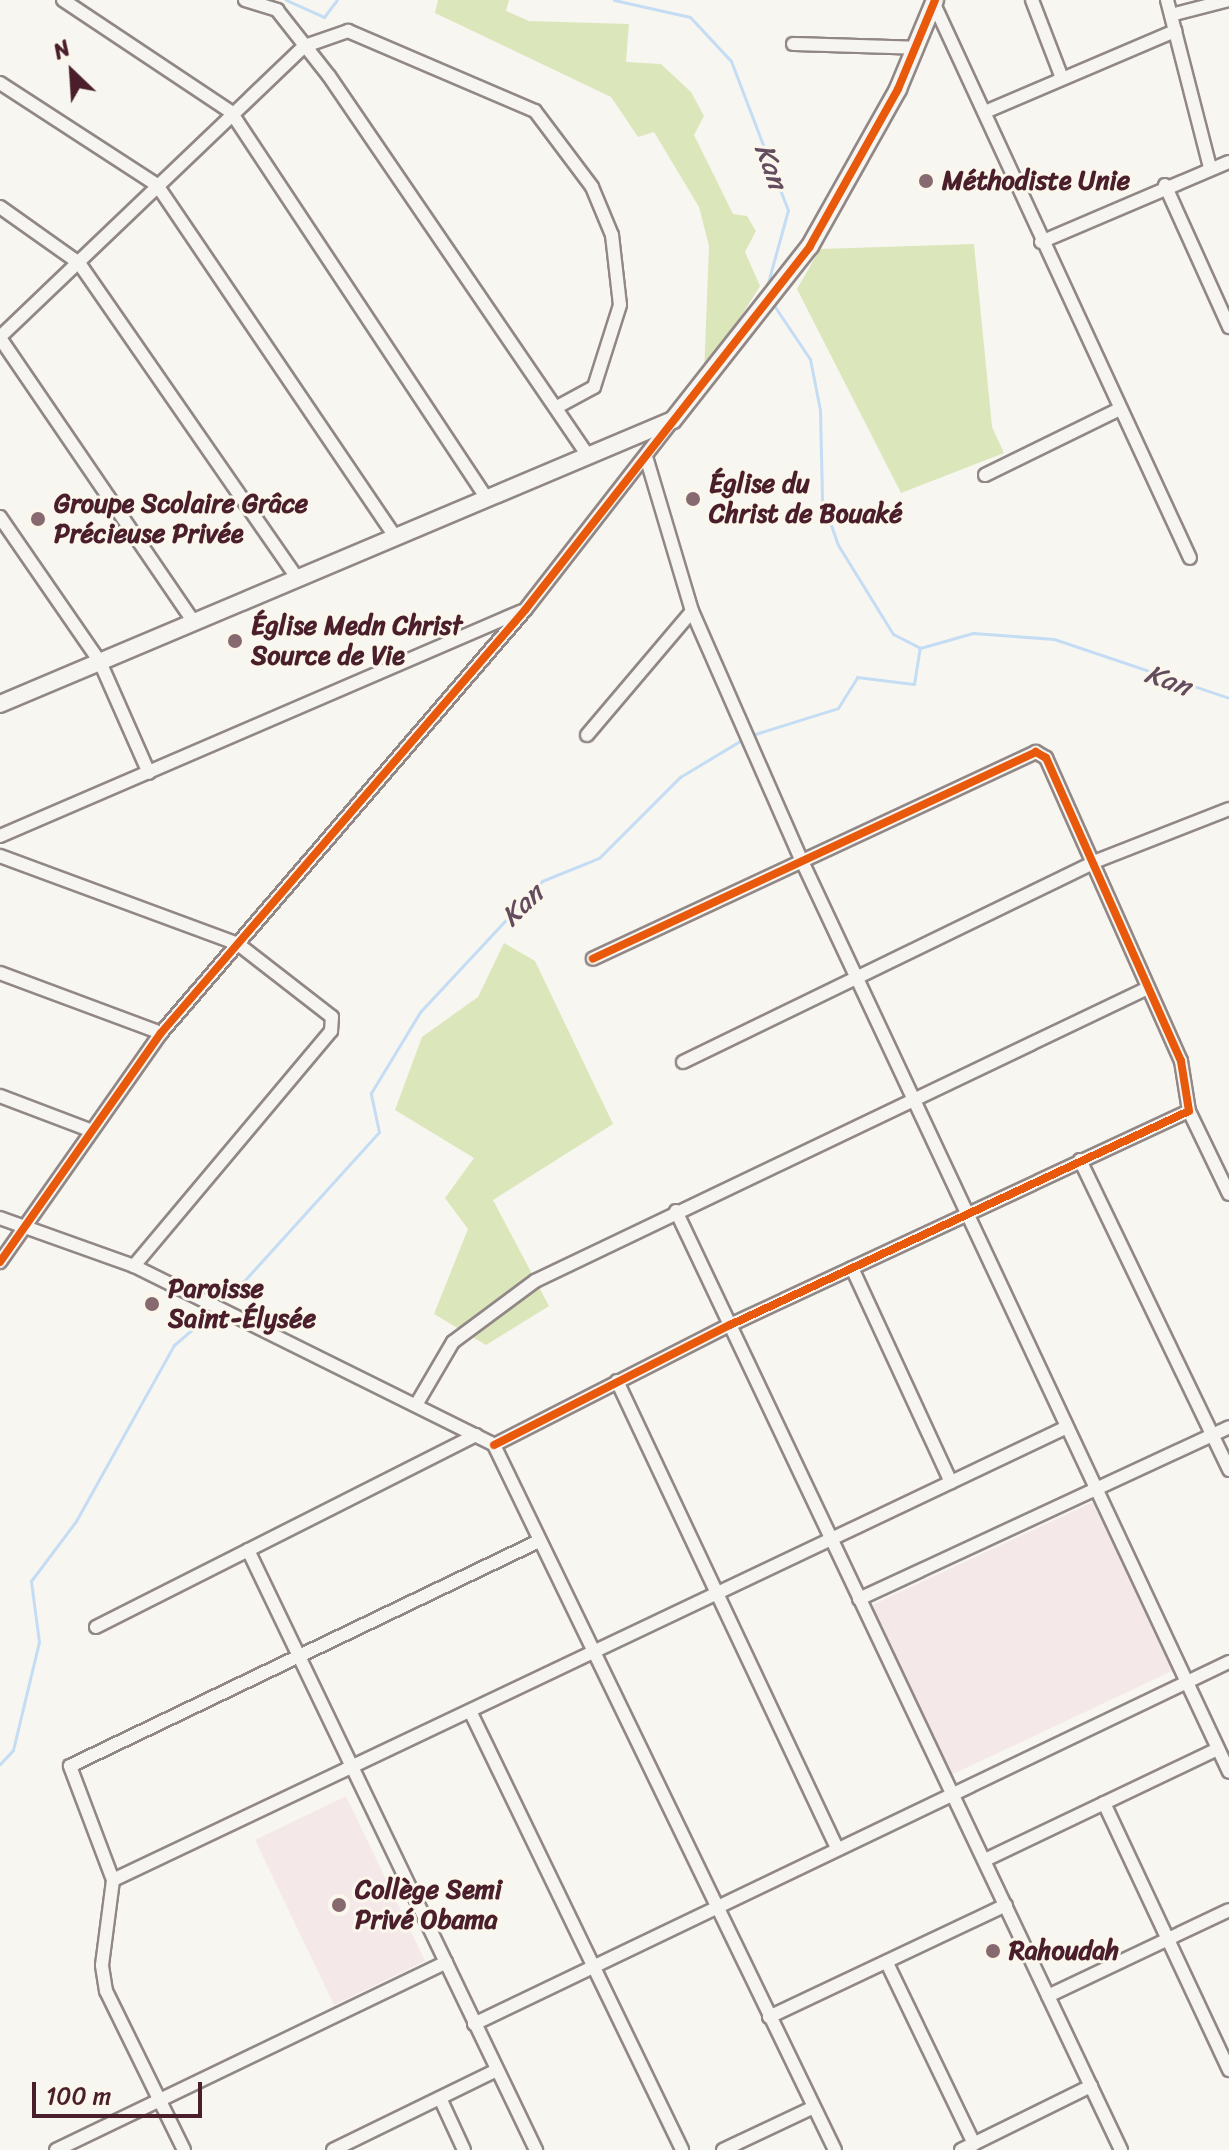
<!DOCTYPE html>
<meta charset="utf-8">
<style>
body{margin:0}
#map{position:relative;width:1229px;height:2150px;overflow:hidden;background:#f8f6f0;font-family:Sriracha,sans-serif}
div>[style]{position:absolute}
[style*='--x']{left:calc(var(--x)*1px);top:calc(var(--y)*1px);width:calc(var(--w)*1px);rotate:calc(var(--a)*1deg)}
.built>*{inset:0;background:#f4e9e8}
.green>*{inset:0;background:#dbe6ba}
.stream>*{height:3px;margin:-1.5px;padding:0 1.5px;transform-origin:1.5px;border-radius:1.5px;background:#c4ddf4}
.roads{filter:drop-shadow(2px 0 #918787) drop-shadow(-2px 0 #918787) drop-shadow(0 2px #918787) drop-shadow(0 -2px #918787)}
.minor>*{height:12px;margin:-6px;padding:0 6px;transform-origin:6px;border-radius:6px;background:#f6f5f1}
.tertiary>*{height:16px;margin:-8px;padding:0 8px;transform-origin:8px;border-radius:8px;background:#f6f5f1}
.cycleway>*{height:8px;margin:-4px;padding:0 4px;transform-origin:4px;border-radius:4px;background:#e8590c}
.dots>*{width:22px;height:22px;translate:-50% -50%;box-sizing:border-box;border:4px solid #fbf7ec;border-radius:50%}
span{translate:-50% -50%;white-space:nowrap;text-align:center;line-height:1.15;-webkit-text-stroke:6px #fbf7ec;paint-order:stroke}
.poi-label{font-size:26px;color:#4a1f2b;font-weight:700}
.left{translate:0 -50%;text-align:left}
.water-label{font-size:28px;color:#634c5e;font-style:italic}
.north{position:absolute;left:32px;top:32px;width:80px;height:80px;-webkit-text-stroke:6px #fbf7ec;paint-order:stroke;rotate:335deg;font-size:22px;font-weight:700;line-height:32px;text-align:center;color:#4a1f2b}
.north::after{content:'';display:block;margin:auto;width:28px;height:36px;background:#4a1f2b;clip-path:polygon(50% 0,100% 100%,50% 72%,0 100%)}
.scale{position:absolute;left:32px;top:2082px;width:170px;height:36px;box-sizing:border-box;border:4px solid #4a1f2b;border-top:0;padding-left:10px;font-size:24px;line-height:28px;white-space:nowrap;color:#4a1f2b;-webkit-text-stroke:6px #fbf7ec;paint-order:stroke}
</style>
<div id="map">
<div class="built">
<div style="clip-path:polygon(1093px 1502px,1172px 1671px,949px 1776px,870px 1606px)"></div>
<div style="clip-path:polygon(346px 1796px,425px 1961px,334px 2005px,255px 1840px)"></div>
</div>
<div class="green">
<div style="clip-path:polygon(438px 0,509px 0,506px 11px,529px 21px,629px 24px,626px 62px,661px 64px,691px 92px,704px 116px,694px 135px,733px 214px,747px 216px,756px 231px,745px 252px,760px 286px,704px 375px,709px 246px,699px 207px,654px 132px,638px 137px,611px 97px,435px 13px)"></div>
<div style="clip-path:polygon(974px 244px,992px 427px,1004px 453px,901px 493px,797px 289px,820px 249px)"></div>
<div style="clip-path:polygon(504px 943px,535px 961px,613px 1124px,493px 1200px,549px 1306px,486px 1345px,434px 1314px,468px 1229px,445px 1198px,474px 1158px,395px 1110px,422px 1037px,478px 997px)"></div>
</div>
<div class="stream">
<div style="--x:286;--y:0;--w:42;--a:24.1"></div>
<div style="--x:324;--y:17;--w:21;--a:-53"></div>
<div style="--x:614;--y:0;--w:78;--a:12.6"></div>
<div style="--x:690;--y:17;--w:60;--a:47"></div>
<div style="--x:731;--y:61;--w:160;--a:69.1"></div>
<div style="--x:788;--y:210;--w:83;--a:105.4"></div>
<div style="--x:773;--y:304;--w:66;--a:56.1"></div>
<div style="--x:810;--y:359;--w:52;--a:78.9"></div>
<div style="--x:820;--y:410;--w:90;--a:88.7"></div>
<div style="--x:822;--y:500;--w:48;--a:70.4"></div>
<div style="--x:838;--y:545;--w:105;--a:58.3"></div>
<div style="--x:893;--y:634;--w:30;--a:27"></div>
<div style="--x:752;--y:735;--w:90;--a:-17.4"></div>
<div style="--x:838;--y:708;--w:36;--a:-58"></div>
<div style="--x:857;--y:677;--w:57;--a:7"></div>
<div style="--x:914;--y:684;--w:36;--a:-81"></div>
<div style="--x:920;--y:648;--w:55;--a:-15.8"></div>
<div style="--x:973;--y:633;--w:81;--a:4.2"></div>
<div style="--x:1054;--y:639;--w:185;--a:18.6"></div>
<div style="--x:220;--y:1297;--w:29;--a:-34"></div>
<div style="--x:244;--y:1281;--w:201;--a:-47.8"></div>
<div style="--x:379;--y:1132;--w:40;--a:-102"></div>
<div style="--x:371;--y:1093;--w:95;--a:-58.8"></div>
<div style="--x:420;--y:1012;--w:179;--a:-47"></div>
<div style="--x:542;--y:881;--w:61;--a:-22"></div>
<div style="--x:599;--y:858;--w:115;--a:-45"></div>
<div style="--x:680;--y:777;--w:76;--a:-31"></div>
<div style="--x:0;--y:1764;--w:19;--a:-47"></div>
<div style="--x:13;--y:1750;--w:111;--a:-76.5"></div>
<div style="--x:39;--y:1642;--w:62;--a:-97.5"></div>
<div style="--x:31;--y:1581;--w:75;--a:-53.1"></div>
<div style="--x:76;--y:1521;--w:201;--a:-60.9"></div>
<div style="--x:174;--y:1345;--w:46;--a:-40.6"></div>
</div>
<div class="roads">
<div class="minor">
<div style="--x:63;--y:0;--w:202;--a:33.7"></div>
<div style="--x:231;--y:112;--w:465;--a:56.5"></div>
<div style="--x:245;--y:0;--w:34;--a:17"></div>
<div style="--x:277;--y:10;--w:84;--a:51.8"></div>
<div style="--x:329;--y:76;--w:460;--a:55.7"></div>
<div style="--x:1032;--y:0;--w:84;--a:69"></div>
<div style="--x:1167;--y:0;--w:172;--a:75.6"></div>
<div style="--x:934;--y:4;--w:610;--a:65.2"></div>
<div style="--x:1171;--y:15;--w:60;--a:-14.5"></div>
<div style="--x:793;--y:44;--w:124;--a:1.8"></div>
<div style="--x:0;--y:83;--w:187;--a:33"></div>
<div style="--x:157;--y:185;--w:426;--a:55.9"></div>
<div style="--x:985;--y:112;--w:207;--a:-23.1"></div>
<div style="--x:1165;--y:185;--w:156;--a:65.7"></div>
<div style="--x:0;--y:207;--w:97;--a:35.3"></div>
<div style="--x:79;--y:263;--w:384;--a:55.3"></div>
<div style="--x:1041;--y:242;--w:204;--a:-23.1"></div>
<div style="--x:0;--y:337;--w:422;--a:-43.7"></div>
<div style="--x:305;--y:46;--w:46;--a:-19.2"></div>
<div style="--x:348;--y:31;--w:203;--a:23.2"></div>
<div style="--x:535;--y:111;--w:95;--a:53.1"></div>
<div style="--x:592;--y:187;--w:52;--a:67.4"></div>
<div style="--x:612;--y:235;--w:70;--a:83.5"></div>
<div style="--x:620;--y:305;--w:86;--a:107.6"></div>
<div style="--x:594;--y:387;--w:42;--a:151.6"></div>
<div style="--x:0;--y:338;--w:344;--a:55.7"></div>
<div style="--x:647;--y:460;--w:158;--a:73.4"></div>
<div style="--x:692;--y:611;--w:271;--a:66.3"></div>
<div style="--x:801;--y:859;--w:1008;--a:64.88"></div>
<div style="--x:985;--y:475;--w:150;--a:-26.1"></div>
<div style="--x:0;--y:517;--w:176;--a:55.4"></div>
<div style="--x:100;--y:662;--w:121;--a:66.2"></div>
<div style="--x:587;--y:735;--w:162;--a:-49.7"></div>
<div style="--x:0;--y:836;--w:568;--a:-23.32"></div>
<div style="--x:0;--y:856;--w:254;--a:20.3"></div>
<div style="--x:238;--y:944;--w:119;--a:37.8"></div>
<div style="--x:332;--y:1017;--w:14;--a:94"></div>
<div style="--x:331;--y:1031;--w:307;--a:130"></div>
<div style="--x:0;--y:973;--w:172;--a:20.4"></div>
<div style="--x:683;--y:1062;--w:457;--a:-25.9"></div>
<div style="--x:1094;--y:862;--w:145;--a:-21.4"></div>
<div style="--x:0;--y:1096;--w:93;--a:20.8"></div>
<div style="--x:1189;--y:1111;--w:92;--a:64.3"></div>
<div style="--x:1080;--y:1160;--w:344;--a:64.3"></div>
<div style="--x:676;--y:1211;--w:1039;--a:64.64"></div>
<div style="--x:0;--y:1218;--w:142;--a:19.7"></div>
<div style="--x:134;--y:1266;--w:402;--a:26.4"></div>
<div style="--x:494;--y:1445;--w:783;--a:64.19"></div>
<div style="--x:0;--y:1262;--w:280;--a:-54.9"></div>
<div style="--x:161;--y:1033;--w:558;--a:-49.29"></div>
<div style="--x:525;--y:610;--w:241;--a:-52.1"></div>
<div style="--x:852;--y:1268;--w:236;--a:65.2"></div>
<div style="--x:617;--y:1381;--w:516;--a:64.78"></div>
<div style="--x:416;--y:1405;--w:73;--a:-59.6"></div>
<div style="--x:453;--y:1342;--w:102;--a:-36.6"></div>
<div style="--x:535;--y:1281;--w:679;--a:-25.55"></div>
<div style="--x:494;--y:1445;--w:265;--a:-27"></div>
<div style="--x:730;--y:1325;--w:506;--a:-25"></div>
<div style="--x:1189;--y:1111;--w:51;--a:-99.1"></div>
<div style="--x:1181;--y:1061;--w:332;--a:-114"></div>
<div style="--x:1046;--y:758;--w:12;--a:-149"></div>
<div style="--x:1036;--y:752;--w:489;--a:155"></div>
<div style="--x:248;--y:1550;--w:666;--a:64.36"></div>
<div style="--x:859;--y:1599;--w:408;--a:-24.9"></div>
<div style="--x:96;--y:1627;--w:426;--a:-26.8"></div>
<div style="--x:471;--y:1713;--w:485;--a:64.2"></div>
<div style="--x:1104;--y:1803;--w:295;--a:64.9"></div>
<div style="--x:985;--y:1860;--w:258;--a:-25.5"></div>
<div style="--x:113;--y:1880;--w:1056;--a:-25.4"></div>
<div style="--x:887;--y:1963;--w:201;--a:64.3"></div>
<div style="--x:1048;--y:1996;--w:200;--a:-25.4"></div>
<div style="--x:769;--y:2017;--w:262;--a:-25.3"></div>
<div style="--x:474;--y:2024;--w:837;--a:-25.62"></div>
<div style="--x:440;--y:2098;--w:57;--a:65.2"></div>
<div style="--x:56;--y:2150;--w:433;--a:-25.7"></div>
<div style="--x:184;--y:2150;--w:177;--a:-116.1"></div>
<div style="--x:106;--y:1991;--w:26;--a:-99"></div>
<div style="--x:102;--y:1965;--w:86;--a:-82.6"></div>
<div style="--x:113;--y:1880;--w:122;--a:-110.7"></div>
<div style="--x:70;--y:1766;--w:520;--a:-25.63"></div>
<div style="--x:333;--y:2150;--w:182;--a:-26"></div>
<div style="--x:723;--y:2150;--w:98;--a:-25.3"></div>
<div style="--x:961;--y:2150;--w:145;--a:-26.2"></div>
</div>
<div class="tertiary">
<div style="--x:0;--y:704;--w:730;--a:-22.88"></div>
<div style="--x:673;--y:420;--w:221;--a:-51.8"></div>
<div style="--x:810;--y:246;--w:180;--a:-60.7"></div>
<div style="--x:898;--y:89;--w:96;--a:-67.4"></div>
</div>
</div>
<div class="cycleway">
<div style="--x:0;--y:1262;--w:280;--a:-54.9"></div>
<div style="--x:161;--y:1033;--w:558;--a:-49.29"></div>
<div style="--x:525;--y:610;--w:462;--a:-51.9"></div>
<div style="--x:810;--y:246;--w:180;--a:-60.7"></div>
<div style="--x:898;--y:89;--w:96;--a:-67.4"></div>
<div style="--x:494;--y:1445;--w:265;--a:-27"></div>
<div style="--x:730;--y:1325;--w:506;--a:-25"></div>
<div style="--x:1189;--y:1111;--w:51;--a:-99.1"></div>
<div style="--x:1181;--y:1061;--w:332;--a:-114"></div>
<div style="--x:1046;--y:758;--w:12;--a:-149"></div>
<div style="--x:1036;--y:752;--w:489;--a:155"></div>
</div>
<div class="dots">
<div style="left:926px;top:181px;background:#876a70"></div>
<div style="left:693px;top:499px;background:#876a70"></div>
<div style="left:38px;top:519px;background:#876a70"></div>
<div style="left:235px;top:641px;background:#876a70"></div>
<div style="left:152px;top:1304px;background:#876a70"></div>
<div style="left:339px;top:1905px;background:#876a70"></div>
<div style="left:993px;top:1951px;background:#876a70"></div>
</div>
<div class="poi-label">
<span class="left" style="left:942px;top:181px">Méthodiste Unie</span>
<span class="left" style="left:709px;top:499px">Église du<br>Christ de Bouaké</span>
<span class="left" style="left:54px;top:519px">Groupe Scolaire Grâce<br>Précieuse Privée</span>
<span class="left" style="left:251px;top:641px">Église Medn Christ<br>Source de Vie</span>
<span class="left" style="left:168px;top:1304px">Paroisse<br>Saint-Élysée</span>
<span class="left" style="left:355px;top:1905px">Collège Semi<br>Privé Obama</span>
<span class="left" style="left:1009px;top:1951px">Rahoudah</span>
</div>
<div class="water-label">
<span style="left:771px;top:166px;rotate:69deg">Kan</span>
<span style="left:1168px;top:680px;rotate:19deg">Kan</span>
<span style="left:522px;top:905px;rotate:-45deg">Kan</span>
</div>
<div class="north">N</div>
<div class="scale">100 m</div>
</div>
